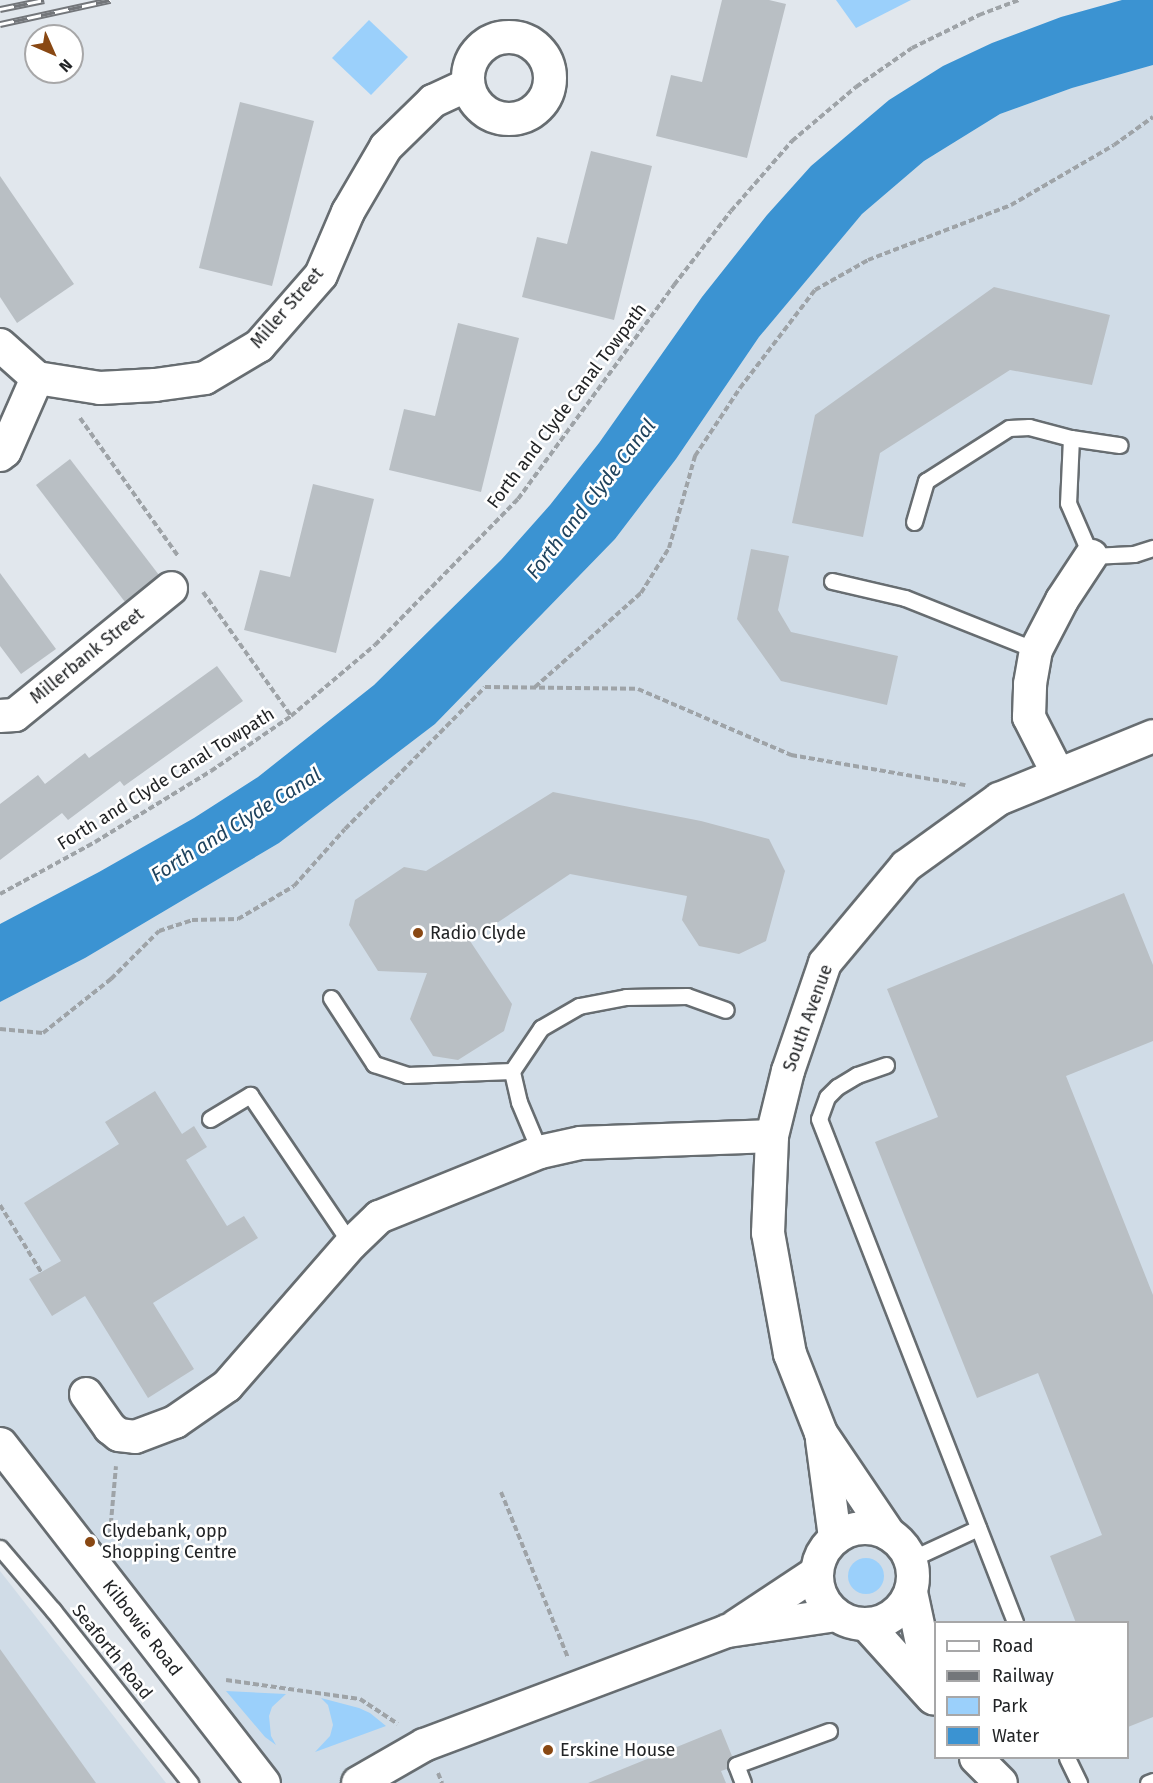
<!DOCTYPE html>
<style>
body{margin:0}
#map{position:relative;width:1153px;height:1783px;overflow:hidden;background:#e1e7ed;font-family:"Fira Sans",sans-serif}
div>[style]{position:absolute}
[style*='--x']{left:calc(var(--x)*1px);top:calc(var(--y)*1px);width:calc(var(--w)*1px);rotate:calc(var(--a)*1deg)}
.built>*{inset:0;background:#d0dce7}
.green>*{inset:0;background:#9bd0fb}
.round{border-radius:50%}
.water>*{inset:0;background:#3b93d2}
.building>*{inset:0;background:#b9bfc4}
.path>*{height:4px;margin-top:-2px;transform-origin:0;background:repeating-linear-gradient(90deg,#9ea3a7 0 6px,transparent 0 9px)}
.roads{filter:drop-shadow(2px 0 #676d71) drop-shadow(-2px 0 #676d71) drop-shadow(0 2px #676d71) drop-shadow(0 -2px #676d71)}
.lane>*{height:15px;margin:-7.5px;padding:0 7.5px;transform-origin:7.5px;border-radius:7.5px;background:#fff}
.street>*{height:32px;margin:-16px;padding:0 16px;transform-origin:16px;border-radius:16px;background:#fff}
.street>.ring{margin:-16px;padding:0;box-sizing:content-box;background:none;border:32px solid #fff;border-radius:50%}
.primary>*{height:33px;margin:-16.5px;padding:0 16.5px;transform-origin:16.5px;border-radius:16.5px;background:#fff}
.rail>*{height:7px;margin-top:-3.5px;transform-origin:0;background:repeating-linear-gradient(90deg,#fff 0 14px,#73767a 0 28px);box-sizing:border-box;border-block:2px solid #73767a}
.dots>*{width:16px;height:16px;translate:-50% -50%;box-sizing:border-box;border:3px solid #fff;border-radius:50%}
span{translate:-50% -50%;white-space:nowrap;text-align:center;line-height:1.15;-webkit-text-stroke:5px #fff;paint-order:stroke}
.street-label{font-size:18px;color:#222426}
.poi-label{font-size:18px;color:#222426}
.left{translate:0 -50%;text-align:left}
.water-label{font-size:20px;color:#1f435e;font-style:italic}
.legend{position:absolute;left:934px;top:1621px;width:195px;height:138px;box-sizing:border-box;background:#fff;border:2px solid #a7a7a8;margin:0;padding:8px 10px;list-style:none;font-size:18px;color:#222426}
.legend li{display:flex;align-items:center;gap:12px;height:30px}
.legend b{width:30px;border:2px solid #a7a7a8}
.north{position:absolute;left:24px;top:24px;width:60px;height:60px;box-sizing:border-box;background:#fff;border:2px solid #a7a7a8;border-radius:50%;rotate:135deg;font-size:16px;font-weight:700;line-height:24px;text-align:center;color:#222426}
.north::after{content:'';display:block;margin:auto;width:21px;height:27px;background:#894813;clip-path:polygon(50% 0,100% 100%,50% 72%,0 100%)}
</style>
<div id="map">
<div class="built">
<div style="clip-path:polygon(evenodd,1153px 65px,1153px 1783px,263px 1783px,0 1443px,0 1002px,85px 958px,279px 843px,435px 724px,615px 539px,676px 459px,759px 337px,831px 249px,862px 214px,924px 161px,1000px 114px,1072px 88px,1153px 65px,936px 1622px,1128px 1622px,1128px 1758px,936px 1758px,936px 1622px)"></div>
<div style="clip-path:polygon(0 1571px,166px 1783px,0 1783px)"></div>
</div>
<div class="green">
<div style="clip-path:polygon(836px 0,911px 0,856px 28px)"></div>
<div style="clip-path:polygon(369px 20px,408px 57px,371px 95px,332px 58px)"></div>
<div class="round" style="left:848px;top:1558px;width:36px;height:36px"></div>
<div style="clip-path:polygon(226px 1691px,286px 1694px,272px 1707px,269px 1716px,271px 1736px,276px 1745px,265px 1737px)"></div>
<div style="clip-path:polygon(321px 1698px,359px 1708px,370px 1713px,386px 1726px,315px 1752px,330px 1736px,333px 1725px,328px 1705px)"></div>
</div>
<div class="water">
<div style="clip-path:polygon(1122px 0,1153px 0,1153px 65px,1072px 88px,1000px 114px,924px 161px,862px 214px,759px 337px,676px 459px,615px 539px,435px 724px,279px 843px,85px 958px,0 1002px,0 924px,99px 872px,194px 818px,258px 777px,374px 685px,501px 560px,550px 505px,599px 443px,702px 297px,767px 215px,811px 166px,889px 100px,943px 66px,992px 43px,1061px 17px)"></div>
</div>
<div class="building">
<div style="clip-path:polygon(722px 0,769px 0,786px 4px,747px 158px,656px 136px,671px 75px,702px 82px)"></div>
<div style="clip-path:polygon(240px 102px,314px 121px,272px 286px,199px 268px)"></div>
<div style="clip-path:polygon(591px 151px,652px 166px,614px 320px,522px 297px,537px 237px,567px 244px)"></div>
<div style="clip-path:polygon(0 176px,74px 284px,17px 323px,0 297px)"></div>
<div style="clip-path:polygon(994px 287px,1110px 315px,1092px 385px,1010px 370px,880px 453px,863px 537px,792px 523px,815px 415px)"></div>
<div style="clip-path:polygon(458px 323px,519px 338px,481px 492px,389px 470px,404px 409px,435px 416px)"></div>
<div style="clip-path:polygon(70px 459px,159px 575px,125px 602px,36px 485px)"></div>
<div style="clip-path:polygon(313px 484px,374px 499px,336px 653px,244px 630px,260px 570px,290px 577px)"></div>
<div style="clip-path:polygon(751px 549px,789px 556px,778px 610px,791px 632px,898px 656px,887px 705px,781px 681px,737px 619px)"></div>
<div style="clip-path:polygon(0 573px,56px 649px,21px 674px,0 646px)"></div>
<div style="clip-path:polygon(217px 666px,243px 701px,124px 786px,120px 781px,68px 820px,62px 813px,0 860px,0 804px,38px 775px,45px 784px,85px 753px,89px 758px)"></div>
<div style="clip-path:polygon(553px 792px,701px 821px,769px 839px,785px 871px,766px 941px,739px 954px,699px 946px,682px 920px,687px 896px,570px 874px,470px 941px,512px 1004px,504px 1031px,458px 1060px,433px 1056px,410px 1019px,427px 973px,378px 971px,349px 925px,355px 900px,404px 867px,426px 871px)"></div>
<div style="clip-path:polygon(1124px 893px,1153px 965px,1153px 1041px,1066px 1076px,1153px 1295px,1153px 1717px,1128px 1727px,1128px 1623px,1076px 1623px,1050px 1556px,1102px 1535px,1038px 1373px,977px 1398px,875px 1142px,938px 1117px,887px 989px)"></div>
<div style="clip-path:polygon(155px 1091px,182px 1134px,194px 1126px,207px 1147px,186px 1160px,227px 1226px,244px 1216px,258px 1238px,153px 1303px,194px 1369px,148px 1398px,85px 1296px,52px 1316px,29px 1279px,61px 1261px,24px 1203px,119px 1144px,105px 1122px)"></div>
<div style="clip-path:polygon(0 1649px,96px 1783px,0 1783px)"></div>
<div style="clip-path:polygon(721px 1729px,732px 1756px,727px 1763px,727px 1769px,721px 1771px,726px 1783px,588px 1783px)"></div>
</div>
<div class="path">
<div style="--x:80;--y:418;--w:169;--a:54.6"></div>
<div style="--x:203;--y:592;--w:152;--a:54.6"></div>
<div style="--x:535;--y:687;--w:142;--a:-41.6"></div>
<div style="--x:641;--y:593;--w:53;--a:-58.1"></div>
<div style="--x:669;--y:548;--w:96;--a:-74.2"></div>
<div style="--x:695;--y:456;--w:82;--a:-56.5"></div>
<div style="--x:740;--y:388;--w:123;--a:-52.6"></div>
<div style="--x:815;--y:290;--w:61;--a:-29.5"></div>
<div style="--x:868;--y:260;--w:153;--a:-21"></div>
<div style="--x:1011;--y:205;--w:119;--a:-30.2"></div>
<div style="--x:1114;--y:145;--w:48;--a:-35.7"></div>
<div style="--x:0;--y:894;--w:108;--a:-28.7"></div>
<div style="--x:95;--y:842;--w:136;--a:-31.5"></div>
<div style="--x:211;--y:771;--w:97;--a:-34.5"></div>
<div style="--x:291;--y:716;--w:110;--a:-40.2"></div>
<div style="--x:375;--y:645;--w:204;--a:-45.6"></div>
<div style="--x:518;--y:499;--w:265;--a:-53.9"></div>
<div style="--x:674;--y:285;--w:93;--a:-52.4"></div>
<div style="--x:731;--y:211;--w:93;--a:-48.9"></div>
<div style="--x:792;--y:141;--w:84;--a:-40.2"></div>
<div style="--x:856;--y:87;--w:68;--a:-34.9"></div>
<div style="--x:912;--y:48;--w:75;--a:-26.2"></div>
<div style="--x:979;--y:15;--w:43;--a:-20.6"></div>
<div style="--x:0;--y:1029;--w:43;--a:5.3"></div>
<div style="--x:43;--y:1033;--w:87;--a:-38.5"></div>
<div style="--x:111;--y:979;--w:68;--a:-45"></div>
<div style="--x:159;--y:931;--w:35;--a:-18"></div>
<div style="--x:192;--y:920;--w:46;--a:-1.2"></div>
<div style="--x:238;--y:919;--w:65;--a:-30.5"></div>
<div style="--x:294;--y:886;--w:76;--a:-48.2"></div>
<div style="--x:345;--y:829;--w:199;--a:-45.4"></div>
<div style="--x:485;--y:687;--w:153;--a:0.7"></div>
<div style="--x:638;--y:689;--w:167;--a:23.3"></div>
<div style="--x:791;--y:755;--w:177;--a:9.8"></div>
<div style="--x:0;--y:1205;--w:79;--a:58.5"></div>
<div style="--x:501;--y:1492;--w:179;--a:68"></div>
<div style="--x:110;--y:1533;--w:67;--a:-84.9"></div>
<div style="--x:226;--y:1680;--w:135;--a:8.1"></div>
<div style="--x:360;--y:1699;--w:45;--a:33.3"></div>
<div style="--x:438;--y:1773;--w:11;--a:68"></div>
</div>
<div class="roads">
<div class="lane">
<div style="--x:1071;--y:438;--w:65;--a:92.6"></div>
<div style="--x:1068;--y:503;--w:58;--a:66.5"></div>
<div style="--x:1091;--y:556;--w:43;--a:-2.7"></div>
<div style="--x:1134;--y:554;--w:20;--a:-18"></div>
<div style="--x:914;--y:522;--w:43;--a:-73.7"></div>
<div style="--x:926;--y:481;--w:98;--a:-32.6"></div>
<div style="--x:1009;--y:428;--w:20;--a:-3"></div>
<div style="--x:1029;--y:427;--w:43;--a:14.7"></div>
<div style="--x:1071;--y:438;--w:49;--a:8.3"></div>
<div style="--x:832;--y:581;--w:75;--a:13.1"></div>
<div style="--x:905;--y:598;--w:141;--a:21.7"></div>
<div style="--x:331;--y:998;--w:79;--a:56.9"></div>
<div style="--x:374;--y:1064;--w:35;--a:18"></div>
<div style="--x:407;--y:1075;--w:105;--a:-2.2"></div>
<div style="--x:886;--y:1065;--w:31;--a:161"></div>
<div style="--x:857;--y:1075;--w:23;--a:149"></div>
<div style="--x:837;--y:1087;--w:14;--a:135"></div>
<div style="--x:827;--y:1097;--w:23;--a:110"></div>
<div style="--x:819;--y:1119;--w:540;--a:68.71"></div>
<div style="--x:210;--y:1119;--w:47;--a:-31"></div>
<div style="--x:250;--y:1095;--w:180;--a:55.9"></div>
<div style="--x:540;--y:1152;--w:54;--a:-112.8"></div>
<div style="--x:519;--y:1102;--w:32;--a:-103"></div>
<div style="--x:512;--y:1071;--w:52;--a:-56"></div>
<div style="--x:541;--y:1028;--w:44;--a:-30.1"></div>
<div style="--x:579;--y:1006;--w:48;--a:-10.8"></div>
<div style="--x:626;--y:997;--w:61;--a:-0.9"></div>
<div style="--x:687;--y:996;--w:41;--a:19.7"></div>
<div style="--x:0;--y:1548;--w:82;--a:49.5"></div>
<div style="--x:53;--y:1610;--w:221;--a:51.6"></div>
<div style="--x:911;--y:1559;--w:74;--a:-24.8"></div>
<div style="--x:1067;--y:1758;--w:28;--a:64"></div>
<div style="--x:743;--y:1783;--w:19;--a:-111"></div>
<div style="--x:736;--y:1765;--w:99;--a:-20.1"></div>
<div style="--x:1148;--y:1783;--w:5;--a:-22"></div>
</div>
<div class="street">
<div class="ring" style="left:468px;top:37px;width:50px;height:50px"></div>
<div style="--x:0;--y:345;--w:50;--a:41.7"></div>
<div style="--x:37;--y:378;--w:64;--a:9"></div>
<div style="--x:100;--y:388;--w:55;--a:-3.1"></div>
<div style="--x:155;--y:385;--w:50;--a:-8"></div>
<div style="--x:205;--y:378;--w:63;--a:-30.7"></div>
<div style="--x:259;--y:346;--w:94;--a:-48.9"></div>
<div style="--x:321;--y:275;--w:69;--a:-66.8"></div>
<div style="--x:348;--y:212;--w:75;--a:-59.7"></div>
<div style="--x:386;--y:147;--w:66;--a:-44.4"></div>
<div style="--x:433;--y:101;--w:38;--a:-25"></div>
<div style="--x:0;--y:455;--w:6;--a:-39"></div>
<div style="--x:5;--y:451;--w:80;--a:-66.3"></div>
<div style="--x:0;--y:716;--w:15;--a:-4"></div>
<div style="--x:15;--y:715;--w:201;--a:-39.1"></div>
<div style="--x:1058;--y:774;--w:64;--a:-117"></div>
<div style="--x:1029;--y:717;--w:33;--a:-88"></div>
<div style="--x:1030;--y:684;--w:35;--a:-80"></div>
<div style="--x:1036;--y:650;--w:56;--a:-62.5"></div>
<div style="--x:1062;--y:600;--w:53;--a:-56.6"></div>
<div style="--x:86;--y:1394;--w:42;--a:54.8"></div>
<div style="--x:110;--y:1428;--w:11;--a:38"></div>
<div style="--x:119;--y:1435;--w:16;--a:7"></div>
<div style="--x:135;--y:1437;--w:43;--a:-20.6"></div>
<div style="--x:175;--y:1422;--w:63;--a:-34.7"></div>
<div style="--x:227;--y:1386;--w:189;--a:-48.9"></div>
<div style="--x:351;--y:1244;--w:39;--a:-44"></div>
<div style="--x:379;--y:1217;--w:174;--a:-22"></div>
<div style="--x:540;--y:1152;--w:42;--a:-12.4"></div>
<div style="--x:581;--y:1143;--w:191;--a:-2.1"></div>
<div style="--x:822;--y:1440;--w:98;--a:82.4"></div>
<div class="ring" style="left:817px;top:1528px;width:64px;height:64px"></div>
<div style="--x:889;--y:1534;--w:122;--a:-124"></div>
<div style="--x:821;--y:1433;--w:85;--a:-111.4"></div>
<div style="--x:790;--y:1354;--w:123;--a:-100.3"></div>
<div style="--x:768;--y:1233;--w:97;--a:-87.6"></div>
<div style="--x:772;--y:1136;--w:67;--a:-76.2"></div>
<div style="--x:788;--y:1071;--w:114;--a:-71.1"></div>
<div style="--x:825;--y:963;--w:126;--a:-50.1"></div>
<div style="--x:906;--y:866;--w:115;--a:-35.8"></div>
<div style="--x:999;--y:799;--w:166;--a:-22.2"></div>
<div style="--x:911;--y:1592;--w:109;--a:77.9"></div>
<div style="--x:866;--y:1624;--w:98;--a:47.9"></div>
<div style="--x:736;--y:1626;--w:96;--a:-33.5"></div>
<div style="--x:976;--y:1758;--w:35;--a:45"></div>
<div style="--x:358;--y:1783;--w:76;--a:-29.9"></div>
<div style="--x:424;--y:1745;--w:324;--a:-20.6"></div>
<div style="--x:727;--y:1631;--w:110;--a:-8.4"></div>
</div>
<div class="primary">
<div style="--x:0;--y:1444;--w:429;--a:52.2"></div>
</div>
</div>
<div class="rail">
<div style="--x:0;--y:9;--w:45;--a:-11.6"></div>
<div style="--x:0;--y:24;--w:113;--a:-12.3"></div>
</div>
<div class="dots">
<div style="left:418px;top:933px;background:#894813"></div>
<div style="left:90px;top:1542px;background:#894813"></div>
<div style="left:548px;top:1750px;background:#894813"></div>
</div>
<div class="street-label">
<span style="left:287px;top:308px;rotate:-49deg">Miller Street</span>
<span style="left:567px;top:406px;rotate:-53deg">Forth and Clyde Canal Towpath</span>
<span style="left:87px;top:656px;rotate:-39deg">Millerbank Street</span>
<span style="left:166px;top:779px;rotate:-32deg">Forth and Clyde Canal Towpath</span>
<span style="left:808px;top:1018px;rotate:-70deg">South Avenue</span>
<span style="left:142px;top:1628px;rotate:52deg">Kilbowie Road</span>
<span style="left:112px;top:1652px;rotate:51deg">Seaforth Road</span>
</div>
<div class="poi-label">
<span class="left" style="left:430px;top:933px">Radio Clyde</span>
<span class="left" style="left:102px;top:1542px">Clydebank, opp<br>Shopping Centre</span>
<span class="left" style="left:560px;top:1750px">Erskine House</span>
</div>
<div class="water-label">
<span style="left:591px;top:499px;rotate:-52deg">Forth and Clyde Canal</span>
<span style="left:236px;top:825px;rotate:-32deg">Forth and Clyde Canal</span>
</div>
<ul class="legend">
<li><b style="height:8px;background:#fff"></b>Road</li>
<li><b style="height:8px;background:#73767a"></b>Railway</li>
<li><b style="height:16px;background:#9bd0fb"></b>Park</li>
<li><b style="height:16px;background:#3b93d2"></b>Water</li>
</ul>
<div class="north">N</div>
</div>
